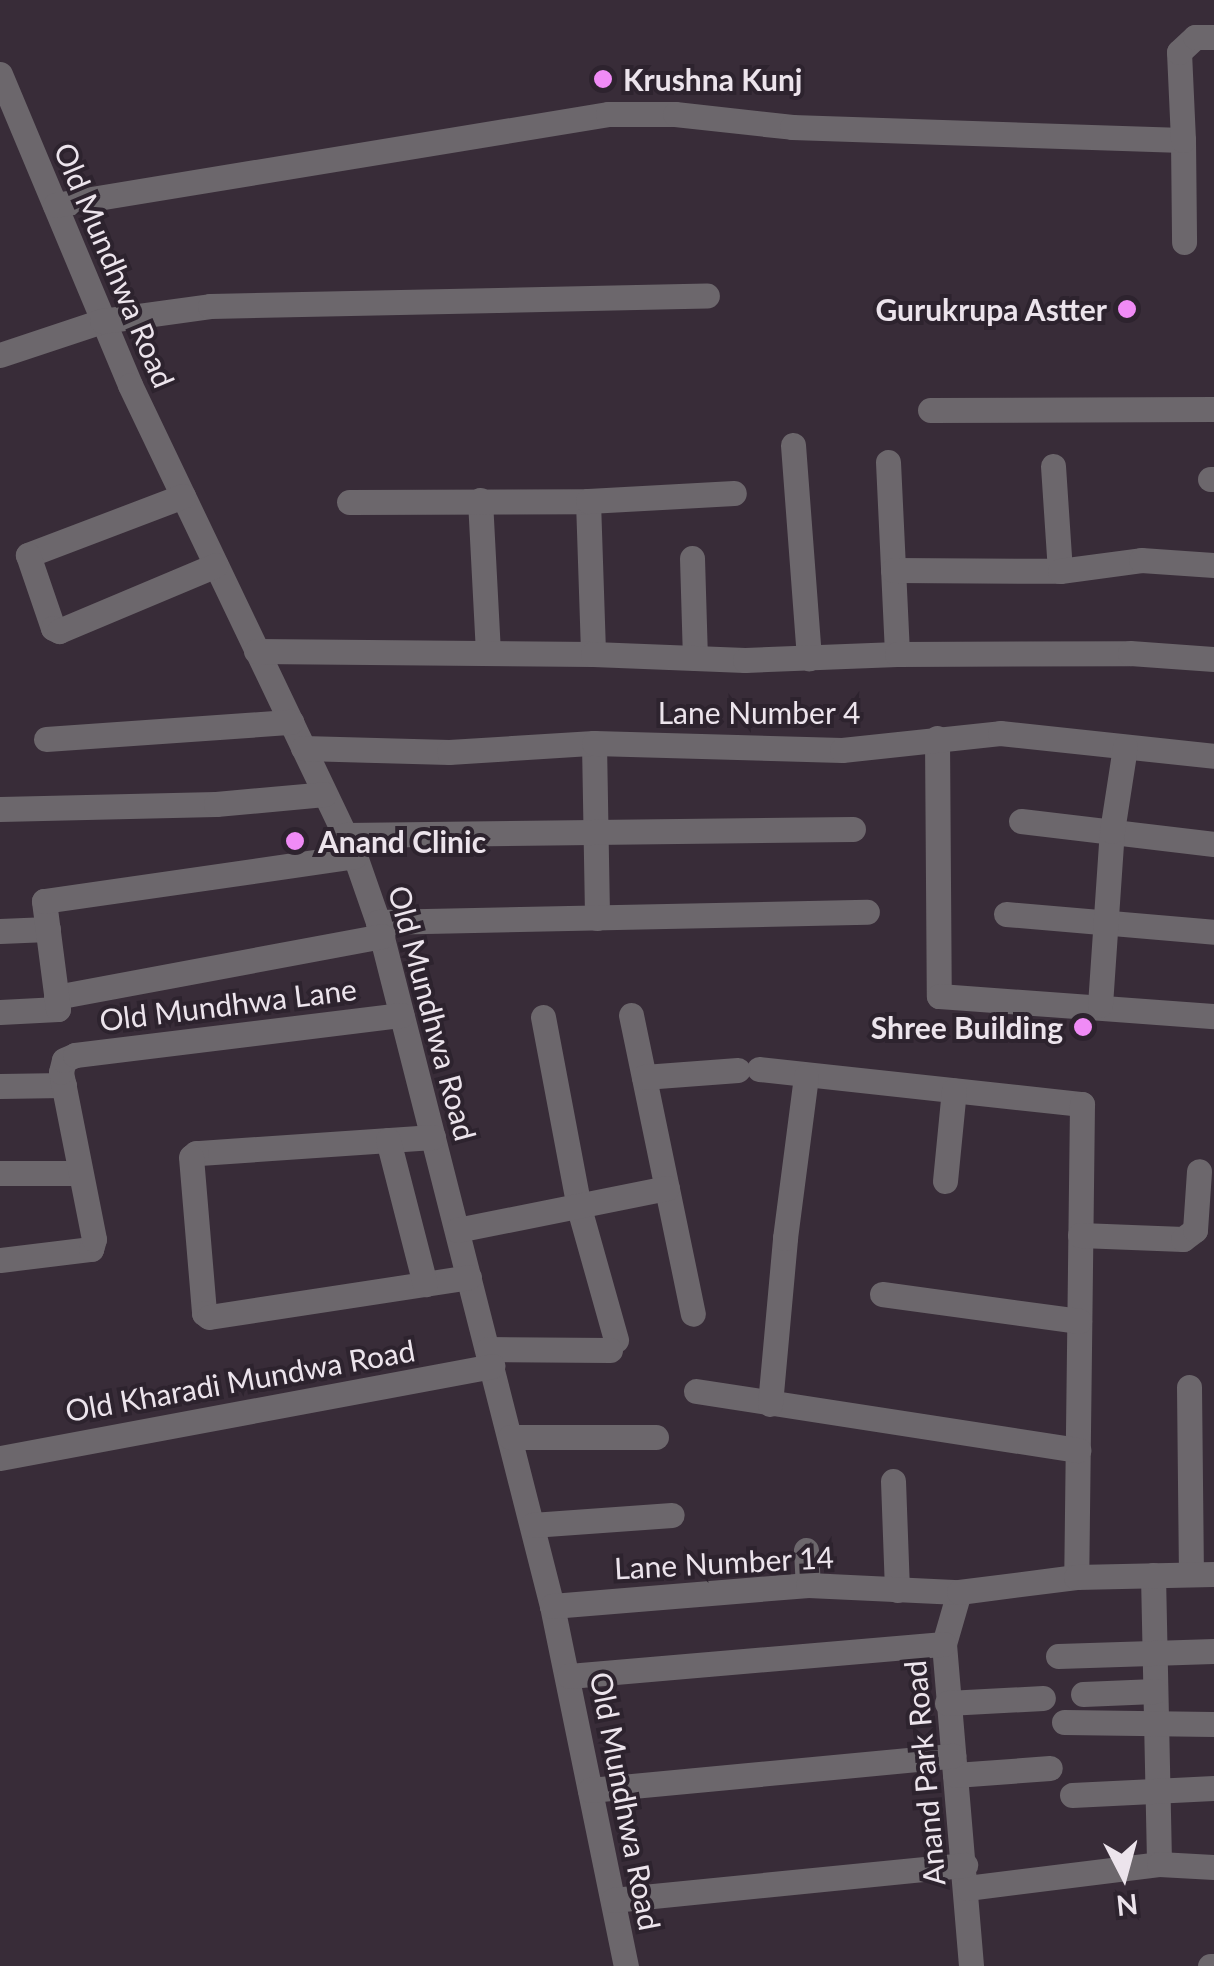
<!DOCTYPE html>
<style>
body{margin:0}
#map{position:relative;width:1214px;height:1966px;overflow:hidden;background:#382c38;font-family:Lato,sans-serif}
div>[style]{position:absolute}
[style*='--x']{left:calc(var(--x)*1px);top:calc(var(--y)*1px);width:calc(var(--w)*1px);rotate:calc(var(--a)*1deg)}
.minor>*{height:25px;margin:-12.5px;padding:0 12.5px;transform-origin:12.5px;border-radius:12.5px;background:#6c676c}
.dots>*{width:28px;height:28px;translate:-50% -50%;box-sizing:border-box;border:5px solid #2d232e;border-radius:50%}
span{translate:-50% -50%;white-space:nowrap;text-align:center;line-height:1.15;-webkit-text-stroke:8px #2d232e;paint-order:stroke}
.poi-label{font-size:30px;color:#ece4ec;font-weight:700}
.left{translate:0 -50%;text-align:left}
.right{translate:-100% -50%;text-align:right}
.street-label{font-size:30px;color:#ece4ec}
.north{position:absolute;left:1074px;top:1826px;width:100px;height:100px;-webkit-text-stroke:8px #2d232e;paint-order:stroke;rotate:174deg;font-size:28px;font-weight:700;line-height:40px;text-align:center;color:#ece4ec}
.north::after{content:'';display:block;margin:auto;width:35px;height:45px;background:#ece4ec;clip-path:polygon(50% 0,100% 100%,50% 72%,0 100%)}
</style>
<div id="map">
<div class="minor">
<div style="--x:0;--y:74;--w:337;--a:67.3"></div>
<div style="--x:130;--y:385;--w:522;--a:64.47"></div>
<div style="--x:355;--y:856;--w:70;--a:70.8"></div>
<div style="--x:378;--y:922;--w:706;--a:75.73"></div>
<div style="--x:552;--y:1606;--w:368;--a:78.4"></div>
<div style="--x:1183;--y:140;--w:102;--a:89.4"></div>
<div style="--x:55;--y:205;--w:560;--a:-9.34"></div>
<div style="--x:608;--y:114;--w:67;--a:0"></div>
<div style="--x:675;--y:114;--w:118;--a:6.3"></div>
<div style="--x:792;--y:127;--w:391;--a:1.9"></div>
<div style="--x:1183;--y:140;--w:88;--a:-92.6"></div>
<div style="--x:1179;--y:52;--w:22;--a:-43"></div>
<div style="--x:1195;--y:37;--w:19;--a:0"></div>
<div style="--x:0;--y:355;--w:108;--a:-18.4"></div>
<div style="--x:102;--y:321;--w:109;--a:-7.9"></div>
<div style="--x:210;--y:306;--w:497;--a:-1.2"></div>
<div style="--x:930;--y:410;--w:284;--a:-0.2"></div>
<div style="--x:793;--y:445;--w:214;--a:85.7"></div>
<div style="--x:888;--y:462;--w:192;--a:87.3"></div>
<div style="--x:1053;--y:466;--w:105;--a:86.2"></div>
<div style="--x:1210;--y:479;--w:4;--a:0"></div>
<div style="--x:183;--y:496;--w:166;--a:159.2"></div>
<div style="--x:28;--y:555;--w:77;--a:71.1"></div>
<div style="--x:53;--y:628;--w:7;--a:27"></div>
<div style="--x:59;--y:631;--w:170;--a:-22.8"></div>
<div style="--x:480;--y:500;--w:153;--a:87"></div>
<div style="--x:588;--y:501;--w:153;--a:88.1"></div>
<div style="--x:349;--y:502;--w:239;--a:-0.2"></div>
<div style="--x:588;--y:501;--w:146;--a:-3.1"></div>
<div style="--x:692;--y:558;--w:100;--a:88.3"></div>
<div style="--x:893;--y:570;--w:167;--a:0.3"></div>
<div style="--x:1060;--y:571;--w:82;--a:-7.7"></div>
<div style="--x:1141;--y:560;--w:73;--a:3.9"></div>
<div style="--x:256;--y:651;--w:337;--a:0.5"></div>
<div style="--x:593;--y:654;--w:152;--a:2.3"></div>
<div style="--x:745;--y:660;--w:152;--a:-2.3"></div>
<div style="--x:897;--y:654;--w:233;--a:-0.2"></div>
<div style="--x:1130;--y:653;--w:84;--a:4.1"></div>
<div style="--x:937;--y:738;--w:258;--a:89.6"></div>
<div style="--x:939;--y:996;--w:276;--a:4.2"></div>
<div style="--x:46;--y:739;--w:246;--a:-4"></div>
<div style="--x:594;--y:743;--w:175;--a:89"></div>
<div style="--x:303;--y:748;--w:146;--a:1.6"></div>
<div style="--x:449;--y:752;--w:145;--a:-3.6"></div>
<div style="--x:594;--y:743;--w:248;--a:1.6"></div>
<div style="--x:842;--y:750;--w:159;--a:-6.1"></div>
<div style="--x:1000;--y:733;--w:215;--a:6.1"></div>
<div style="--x:0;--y:809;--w:216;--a:-1.3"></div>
<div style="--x:216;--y:804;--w:109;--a:-5.2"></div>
<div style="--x:1021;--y:821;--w:194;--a:6.8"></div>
<div style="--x:345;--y:835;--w:508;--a:-0.68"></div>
<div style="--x:1006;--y:914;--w:209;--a:4.9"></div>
<div style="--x:378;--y:922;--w:489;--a:-1.2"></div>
<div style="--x:0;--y:931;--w:48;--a:-2.4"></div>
<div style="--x:56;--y:997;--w:332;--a:-10.6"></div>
<div style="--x:1100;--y:1005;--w:174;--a:-86.1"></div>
<div style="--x:1112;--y:831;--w:85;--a:-81.2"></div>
<div style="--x:0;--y:1012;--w:58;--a:-3"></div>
<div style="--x:58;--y:1009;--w:109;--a:-97.4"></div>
<div style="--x:44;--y:901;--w:314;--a:-8.2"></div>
<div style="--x:631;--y:1015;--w:305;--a:78.3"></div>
<div style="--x:543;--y:1017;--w:194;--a:79.3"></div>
<div style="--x:579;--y:1208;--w:137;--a:74.3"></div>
<div style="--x:759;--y:1069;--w:325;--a:6.2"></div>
<div style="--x:1082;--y:1104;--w:473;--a:90.7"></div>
<div style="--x:644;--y:1077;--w:94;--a:-4.3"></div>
<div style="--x:0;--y:1086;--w:64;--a:-0.9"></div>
<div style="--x:433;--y:1137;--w:238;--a:176.1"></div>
<div style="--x:196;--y:1153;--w:6;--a:141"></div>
<div style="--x:191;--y:1157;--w:157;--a:85.2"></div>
<div style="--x:204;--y:1313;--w:6;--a:39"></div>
<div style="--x:209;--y:1317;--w:263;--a:-8.7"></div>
<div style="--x:388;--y:1140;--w:149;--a:75.6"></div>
<div style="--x:0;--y:1173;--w:80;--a:0"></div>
<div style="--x:945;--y:1181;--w:91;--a:-84.4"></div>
<div style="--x:457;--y:1230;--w:214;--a:-11.3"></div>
<div style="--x:1080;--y:1235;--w:103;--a:2.2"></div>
<div style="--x:1183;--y:1239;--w:15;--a:-37"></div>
<div style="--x:1195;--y:1230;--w:59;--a:-86.1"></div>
<div style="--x:0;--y:1260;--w:92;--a:-6.9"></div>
<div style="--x:91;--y:1249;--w:10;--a:-73"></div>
<div style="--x:94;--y:1239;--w:170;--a:-101.2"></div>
<div style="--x:61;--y:1072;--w:12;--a:-76"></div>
<div style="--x:64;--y:1060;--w:12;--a:-24"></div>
<div style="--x:75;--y:1055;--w:329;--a:-7"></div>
<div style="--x:882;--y:1294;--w:199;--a:7.8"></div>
<div style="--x:488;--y:1349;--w:122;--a:0.5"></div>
<div style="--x:1189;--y:1387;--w:187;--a:89.4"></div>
<div style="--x:696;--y:1391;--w:387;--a:8.8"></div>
<div style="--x:770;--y:1404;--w:167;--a:-84.8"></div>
<div style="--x:785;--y:1238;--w:163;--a:-82.6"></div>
<div style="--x:510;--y:1437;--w:146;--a:0"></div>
<div style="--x:0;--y:1458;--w:501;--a:-10.59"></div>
<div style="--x:893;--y:1481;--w:109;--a:87.9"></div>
<div style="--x:532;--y:1525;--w:140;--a:-4.1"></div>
<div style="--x:806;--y:1550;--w:35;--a:87"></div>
<div style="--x:1153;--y:1575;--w:289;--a:88.8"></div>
<div style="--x:959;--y:1592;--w:54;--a:106.1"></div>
<div style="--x:944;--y:1644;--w:323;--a:85.2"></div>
<div style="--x:552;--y:1606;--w:257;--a:-4.7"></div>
<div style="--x:808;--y:1585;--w:151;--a:2.7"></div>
<div style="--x:959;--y:1592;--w:118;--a:-7.3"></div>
<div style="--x:1076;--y:1577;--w:138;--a:-1.2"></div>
<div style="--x:1058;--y:1656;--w:156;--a:-1.8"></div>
<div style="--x:569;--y:1676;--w:376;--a:-4.9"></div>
<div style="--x:1083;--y:1694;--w:72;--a:-2.4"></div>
<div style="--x:947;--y:1703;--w:96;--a:-3"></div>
<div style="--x:1064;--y:1722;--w:150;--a:0.8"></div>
<div style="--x:955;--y:1775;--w:95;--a:-4.2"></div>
<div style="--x:590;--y:1790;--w:365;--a:-5.4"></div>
<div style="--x:1072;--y:1795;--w:142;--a:-2.8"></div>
<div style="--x:967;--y:1888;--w:193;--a:-7.1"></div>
<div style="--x:1159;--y:1864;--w:55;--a:3.1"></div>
<div style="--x:613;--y:1900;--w:354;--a:-5.7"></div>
<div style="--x:1210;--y:1966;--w:4;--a:0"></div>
</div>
<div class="dots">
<div style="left:603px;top:79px;background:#f08bf6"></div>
<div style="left:1127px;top:309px;background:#f08bf6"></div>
<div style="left:295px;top:841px;background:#f08bf6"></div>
<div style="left:1083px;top:1027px;background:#f08bf6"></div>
</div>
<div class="poi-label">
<span class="left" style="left:623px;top:79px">Krushna Kunj</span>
<span class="right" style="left:1107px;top:309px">Gurukrupa Astter</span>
<span class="left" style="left:318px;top:841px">Anand Clinic</span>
<span class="right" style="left:1063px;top:1027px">Shree Building</span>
</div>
<div class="street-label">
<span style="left:115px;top:265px;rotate:67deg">Old Mundhwa Road</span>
<span style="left:759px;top:712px">Lane Number 4</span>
<span style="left:228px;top:1004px;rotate:-7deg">Old Mundhwa Lane</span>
<span style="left:433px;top:1013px;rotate:75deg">Old Mundhwa Road</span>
<span style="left:240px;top:1380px;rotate:-10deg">Old Kharadi Mundwa Road</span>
<span style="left:724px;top:1562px;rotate:-3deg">Lane Number 14</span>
<span style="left:924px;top:1773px;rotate:-95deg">Anand Park Road</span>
<span style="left:626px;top:1801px;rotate:79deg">Old Mundhwa Road</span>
</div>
<div class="north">N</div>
</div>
